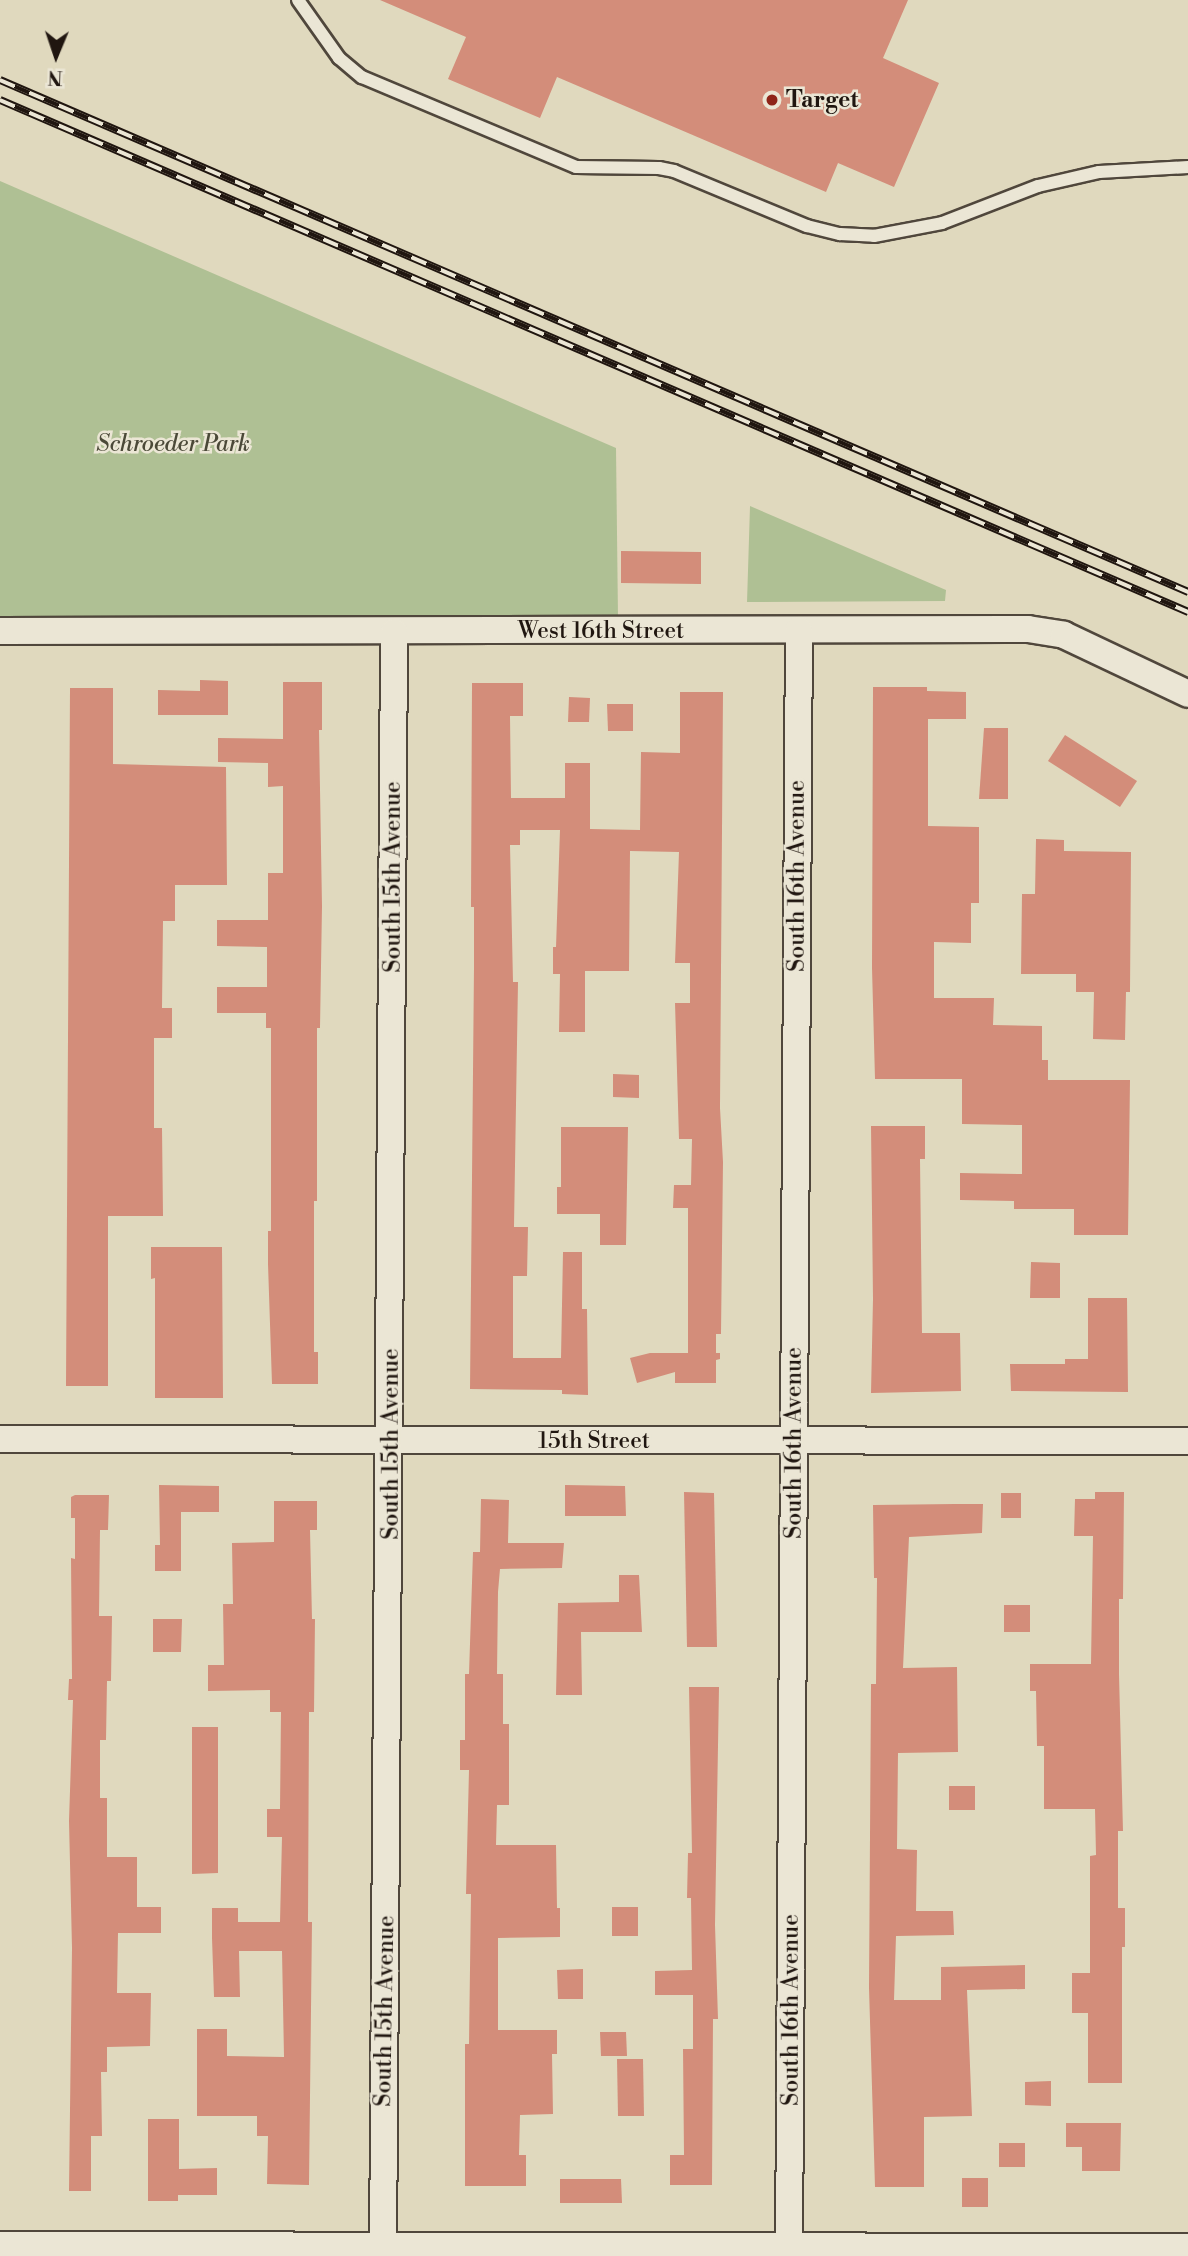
<!DOCTYPE html>
<style>
body{margin:0}
#map{position:relative;width:1188px;height:2256px;overflow:hidden;background:#e0d9be;font-family:"Libre Bodoni",serif}
div>[style]{position:absolute}
[style*='--x']{left:calc(var(--x)*1px);top:calc(var(--y)*1px);width:calc(var(--w)*1px);rotate:calc(var(--a)*1deg)}
.green>*{inset:0;background:#afc094}
.building>*{inset:0;background:#d38d7a}
.roads{filter:drop-shadow(2px 0 #50473c) drop-shadow(-2px 0 #50473c) drop-shadow(0 2px #50473c) drop-shadow(0 -2px #50473c)}
.service>*{height:12px;margin:-6px;padding:0 6px;transform-origin:6px;border-radius:6px;background:#ebe6d5}
.minor>*{height:26px;margin:-13px;padding:0 13px;transform-origin:13px;border-radius:13px;background:#ebe6d5}
.rail>*{height:8px;margin-top:-4px;transform-origin:0;background:repeating-linear-gradient(90deg,#ebe6d5 0 16px,#201610 0 32px);box-sizing:border-box;border-block:2px solid #201610}
.dots>*{width:19px;height:19px;translate:-50% -50%;box-sizing:border-box;border:4px solid #ebe6d5;border-radius:50%}
span{translate:-50% -50%;white-space:nowrap;text-align:center;line-height:1.15;-webkit-text-stroke:5px #ebe6d5;paint-order:stroke}
.poi-label{font-size:23px;color:#201610;font-weight:700}
.left{translate:0 -50%;text-align:left}
.park-label{font-size:23px;color:#4b4938;font-style:italic}
.street-label{font-size:23px;color:#201610}
.north{position:absolute;left:21px;top:21px;width:70px;height:70px;-webkit-text-stroke:5px #ebe6d5;paint-order:stroke;rotate:182deg;font-size:19px;font-weight:700;line-height:28px;text-align:center;color:#201610}
.north::after{content:'';display:block;margin:auto;width:24px;height:32px;background:#201610;clip-path:polygon(50% 0,100% 100%,50% 72%,0 100%)}
</style>
<div id="map">
<div class="green">
<div style="clip-path:polygon(0 181px,616px 448px,618px 618px,0 616px)"></div>
<div style="clip-path:polygon(750px 506px,946px 590px,945px 601px,747px 602px)"></div>
</div>
<div class="building">
<div style="clip-path:polygon(380px 0,908px 0,883px 58px,939px 83px,894px 187px,838px 163px,826px 192px,557px 77px,540px 118px,448px 79px,466px 37px)"></div>
<div style="clip-path:polygon(621px 551px,701px 552px,701px 584px,621px 583px)"></div>
<div style="clip-path:polygon(200px 680px,228px 681px,228px 715px,158px 715px,158px 690px,200px 691px)"></div>
<div style="clip-path:polygon(283px 682px,322px 682px,322px 730px,319px 730px,322px 906px,320px 1028px,317px 1028px,317px 1201px,314px 1201px,314px 1352px,318px 1352px,318px 1384px,272px 1384px,268px 1264px,268px 1231px,271px 1231px,271px 1028px,266px 1028px,266px 1013px,217px 1013px,217px 987px,267px 987px,267px 947px,217px 946px,217px 920px,268px 920px,268px 873px,283px 873px,283px 786px,268px 787px,268px 763px,218px 762px,218px 738px,283px 739px)"></div>
<div style="clip-path:polygon(472px 683px,523px 683px,523px 716px,510px 716px,511px 798px,565px 798px,565px 763px,590px 763px,590px 829px,640px 830px,641px 752px,680px 753px,680px 692px,723px 692px,720px 1108px,723px 1162px,721px 1334px,716px 1334px,716px 1353px,720px 1353px,720px 1359px,716px 1360px,716px 1383px,675px 1383px,675px 1372px,637px 1383px,630px 1358px,650px 1353px,688px 1353px,688px 1208px,673px 1208px,674px 1185px,691px 1185px,692px 1139px,679px 1139px,675px 1003px,690px 1003px,690px 963px,675px 963px,679px 852px,630px 851px,629px 971px,585px 971px,585px 1032px,559px 1032px,560px 974px,553px 974px,553px 947px,556px 947px,560px 830px,520px 830px,520px 845px,510px 845px,513px 982px,518px 982px,514px 1227px,528px 1227px,527px 1276px,513px 1276px,513px 1358px,561px 1358px,563px 1252px,582px 1252px,582px 1309px,587px 1309px,588px 1395px,562px 1394px,562px 1390px,470px 1389px,474px 966px,474px 907px,471px 907px)"></div>
<div style="clip-path:polygon(873px 687px,927px 687px,927px 691px,966px 692px,966px 719px,928px 719px,928px 826px,979px 827px,979px 903px,971px 903px,971px 943px,934px 942px,934px 998px,994px 998px,993px 1025px,1042px 1026px,1042px 1060px,1048px 1060px,1048px 1080px,1130px 1080px,1128px 1235px,1074px 1235px,1074px 1209px,1014px 1209px,1014px 1201px,960px 1200px,960px 1173px,1022px 1174px,1022px 1125px,962px 1124px,962px 1079px,875px 1079px,872px 968px)"></div>
<div style="clip-path:polygon(70px 688px,113px 688px,113px 764px,226px 767px,227px 885px,175px 885px,175px 921px,163px 921px,162px 1008px,172px 1008px,172px 1038px,154px 1038px,154px 1128px,162px 1128px,163px 1216px,108px 1216px,108px 1386px,66px 1386px)"></div>
<div style="clip-path:polygon(569px 697px,590px 698px,589px 722px,568px 722px)"></div>
<div style="clip-path:polygon(607px 704px,633px 704px,633px 731px,608px 731px)"></div>
<div style="clip-path:polygon(984px 728px,1008px 728px,1008px 799px,979px 799px)"></div>
<div style="clip-path:polygon(1065px 735px,1137px 781px,1120px 807px,1048px 761px)"></div>
<div style="clip-path:polygon(1036px 839px,1064px 840px,1064px 851px,1131px 852px,1130px 992px,1126px 992px,1125px 1040px,1093px 1039px,1094px 992px,1076px 992px,1076px 974px,1021px 974px,1022px 894px,1035px 894px)"></div>
<div style="clip-path:polygon(613px 1074px,639px 1075px,639px 1098px,613px 1097px)"></div>
<div style="clip-path:polygon(871px 1126px,925px 1126px,925px 1159px,920px 1159px,922px 1333px,960px 1333px,961px 1391px,871px 1393px,873px 1299px)"></div>
<div style="clip-path:polygon(561px 1127px,628px 1127px,626px 1245px,600px 1245px,600px 1214px,557px 1214px,557px 1187px,561px 1187px)"></div>
<div style="clip-path:polygon(151px 1247px,222px 1247px,223px 1398px,155px 1398px,155px 1278px,151px 1279px)"></div>
<div style="clip-path:polygon(1031px 1262px,1060px 1263px,1060px 1298px,1030px 1298px)"></div>
<div style="clip-path:polygon(1088px 1298px,1127px 1298px,1128px 1392px,1011px 1391px,1010px 1364px,1065px 1364px,1065px 1359px,1088px 1359px)"></div>
<div style="clip-path:polygon(159px 1485px,219px 1486px,219px 1512px,181px 1512px,181px 1571px,155px 1571px,155px 1545px,160px 1545px)"></div>
<div style="clip-path:polygon(565px 1485px,625px 1486px,626px 1516px,565px 1516px)"></div>
<div style="clip-path:polygon(684px 1492px,714px 1493px,717px 1647px,687px 1647px)"></div>
<div style="clip-path:polygon(1095px 1492px,1124px 1492px,1123px 1599px,1119px 1599px,1119px 1674px,1123px 1831px,1118px 1831px,1118px 1908px,1125px 1908px,1125px 1947px,1122px 1947px,1122px 2083px,1088px 2083px,1088px 2013px,1072px 2013px,1072px 1973px,1090px 1973px,1090px 1856px,1096px 1855px,1095px 1809px,1044px 1809px,1044px 1746px,1037px 1746px,1036px 1691px,1030px 1691px,1030px 1664px,1091px 1664px,1093px 1536px,1074px 1536px,1075px 1499px,1095px 1499px)"></div>
<div style="clip-path:polygon(1001px 1493px,1021px 1493px,1021px 1518px,1001px 1518px)"></div>
<div style="clip-path:polygon(75px 1495px,109px 1495px,108px 1530px,100px 1530px,99px 1616px,112px 1616px,111px 1681px,107px 1681px,106px 1740px,100px 1740px,100px 1798px,107px 1798px,107px 1857px,137px 1857px,137px 1907px,161px 1907px,161px 1933px,118px 1933px,117px 1993px,151px 1993px,150px 2046px,107px 2047px,107px 2072px,101px 2072px,102px 2136px,91px 2136px,91px 2191px,69px 2191px,72px 1948px,69px 1821px,73px 1700px,68px 1700px,69px 1679px,72px 1679px,71px 1558px,75px 1559px,75px 1518px,71px 1518px,71px 1497px)"></div>
<div style="clip-path:polygon(481px 1499px,509px 1500px,508px 1543px,564px 1543px,562px 1568px,500px 1569px,498px 1592px,497px 1674px,503px 1674px,503px 1724px,509px 1724px,509px 1805px,497px 1805px,496px 1845px,556px 1845px,557px 1908px,560px 1908px,560px 1937px,498px 1938px,498px 2030px,557px 2030px,557px 2054px,552px 2054px,553px 2114px,520px 2115px,519px 2155px,526px 2155px,526px 2186px,465px 2186px,465px 2044px,469px 2044px,471px 1894px,466px 1894px,469px 1770px,460px 1770px,460px 1740px,465px 1740px,465px 1674px,469px 1674px,473px 1552px,480px 1552px)"></div>
<div style="clip-path:polygon(274px 1501px,317px 1501px,317px 1530px,310px 1530px,312px 1619px,315px 1619px,314px 1712px,309px 1712px,308px 1922px,312px 1922px,309px 2185px,267px 2184px,268px 2136px,257px 2136px,257px 2116px,197px 2116px,197px 2029px,227px 2029px,227px 2056px,284px 2057px,282px 1951px,239px 1951px,240px 1997px,214px 1997px,212px 1938px,212px 1908px,238px 1908px,238px 1922px,280px 1922px,282px 1837px,267px 1837px,267px 1809px,280px 1809px,281px 1712px,270px 1712px,270px 1690px,208px 1691px,208px 1665px,224px 1665px,223px 1604px,233px 1604px,232px 1543px,274px 1542px)"></div>
<div style="clip-path:polygon(955px 1504px,983px 1504px,982px 1533px,909px 1537px,903px 1668px,957px 1667px,958px 1752px,898px 1753px,897px 1849px,917px 1850px,916px 1911px,953px 1911px,954px 1935px,896px 1936px,894px 2000px,941px 2000px,941px 1967px,1025px 1965px,1025px 1989px,967px 1990px,972px 2116px,924px 2117px,924px 2187px,875px 2187px,869px 1988px,871px 1684px,876px 1684px,877px 1578px,874px 1578px,873px 1505px)"></div>
<div style="clip-path:polygon(619px 1575px,639px 1575px,642px 1632px,581px 1632px,582px 1695px,556px 1695px,558px 1603px,619px 1602px)"></div>
<div style="clip-path:polygon(1004px 1605px,1030px 1605px,1030px 1632px,1004px 1632px)"></div>
<div style="clip-path:polygon(153px 1619px,182px 1619px,181px 1652px,153px 1652px)"></div>
<div style="clip-path:polygon(689px 1687px,719px 1687px,715px 1925px,718px 2019px,713px 2019px,712px 2185px,670px 2185px,670px 2155px,684px 2155px,683px 2049px,693px 2049px,693px 1995px,655px 1995px,655px 1971px,692px 1970px,691px 1898px,687px 1898px,688px 1853px,692px 1853px)"></div>
<div style="clip-path:polygon(192px 1727px,218px 1727px,218px 1873px,192px 1874px)"></div>
<div style="clip-path:polygon(949px 1786px,975px 1786px,975px 1810px,949px 1810px)"></div>
<div style="clip-path:polygon(612px 1907px,638px 1907px,638px 1936px,612px 1936px)"></div>
<div style="clip-path:polygon(583px 1969px,583px 1999px,558px 1999px,557px 1970px)"></div>
<div style="clip-path:polygon(600px 2032px,626px 2032px,627px 2056px,601px 2056px)"></div>
<div style="clip-path:polygon(617px 2059px,643px 2059px,644px 2116px,618px 2116px)"></div>
<div style="clip-path:polygon(1051px 2081px,1051px 2106px,1025px 2105px,1025px 2082px)"></div>
<div style="clip-path:polygon(148px 2119px,179px 2119px,179px 2169px,217px 2168px,217px 2195px,178px 2195px,178px 2201px,148px 2201px)"></div>
<div style="clip-path:polygon(1066px 2123px,1121px 2123px,1120px 2171px,1082px 2171px,1082px 2147px,1066px 2147px)"></div>
<div style="clip-path:polygon(999px 2143px,1025px 2143px,1025px 2167px,999px 2167px)"></div>
<div style="clip-path:polygon(962px 2178px,988px 2178px,988px 2207px,962px 2207px)"></div>
<div style="clip-path:polygon(560px 2179px,621px 2179px,622px 2203px,560px 2203px)"></div>
</div>
<div class="roads">
<div class="service">
<div style="--x:298;--y:0;--w:71;--a:54.7"></div>
<div style="--x:339;--y:58;--w:30;--a:40"></div>
<div style="--x:362;--y:77;--w:232;--a:22.8"></div>
<div style="--x:576;--y:167;--w:83;--a:0.7"></div>
<div style="--x:659;--y:168;--w:15;--a:11"></div>
<div style="--x:674;--y:171;--w:144;--a:22.5"></div>
<div style="--x:807;--y:226;--w:34;--a:14"></div>
<div style="--x:840;--y:234;--w:34;--a:3"></div>
<div style="--x:874;--y:236;--w:69;--a:-10.8"></div>
<div style="--x:942;--y:223;--w:103;--a:-21.1"></div>
<div style="--x:1038;--y:186;--w:63;--a:-12.9"></div>
<div style="--x:1099;--y:172;--w:89;--a:-3.2"></div>
</div>
<div class="minor">
<div style="--x:0;--y:631;--w:1028;--a:-0.11"></div>
<div style="--x:1028;--y:629;--w:36;--a:9"></div>
<div style="--x:1064;--y:635;--w:137;--a:25.4"></div>
<div style="--x:0;--y:1439;--w:1188;--a:0.1"></div>
<div style="--x:0;--y:2245;--w:1188;--a:0.1"></div>
<div style="--x:383;--y:2256;--w:1624;--a:-89.61"></div>
<div style="--x:789;--y:2256;--w:1626;--a:-89.65"></div>
</div>
</div>
<div class="rail">
<div style="--x:0;--y:80;--w:1294;--a:23.31"></div>
<div style="--x:0;--y:100;--w:1294;--a:23.31"></div>
</div>
<div class="dots">
<div style="left:772px;top:100px;background:#8f2418"></div>
</div>
<div class="poi-label">
<span class="left" style="left:786px;top:100px">Target</span>
</div>
<div class="park-label">
<span style="left:173px;top:444px">Schroeder Park</span>
</div>
<div class="street-label">
<span style="left:601px;top:631px">West 16th Street</span>
<span style="left:797px;top:876px;rotate:-90deg">South 16th Avenue</span>
<span style="left:393px;top:877px;rotate:-90deg">South 15th Avenue</span>
<span style="left:594px;top:1441px">15th Street</span>
<span style="left:794px;top:1443px;rotate:-90deg">South 16th Avenue</span>
<span style="left:391px;top:1444px;rotate:-90deg">South 15th Avenue</span>
<span style="left:791px;top:2010px;rotate:-90deg">South 16th Avenue</span>
<span style="left:385px;top:2011px;rotate:-89deg">South 15th Avenue</span>
</div>
<div class="north">N</div>
</div>
